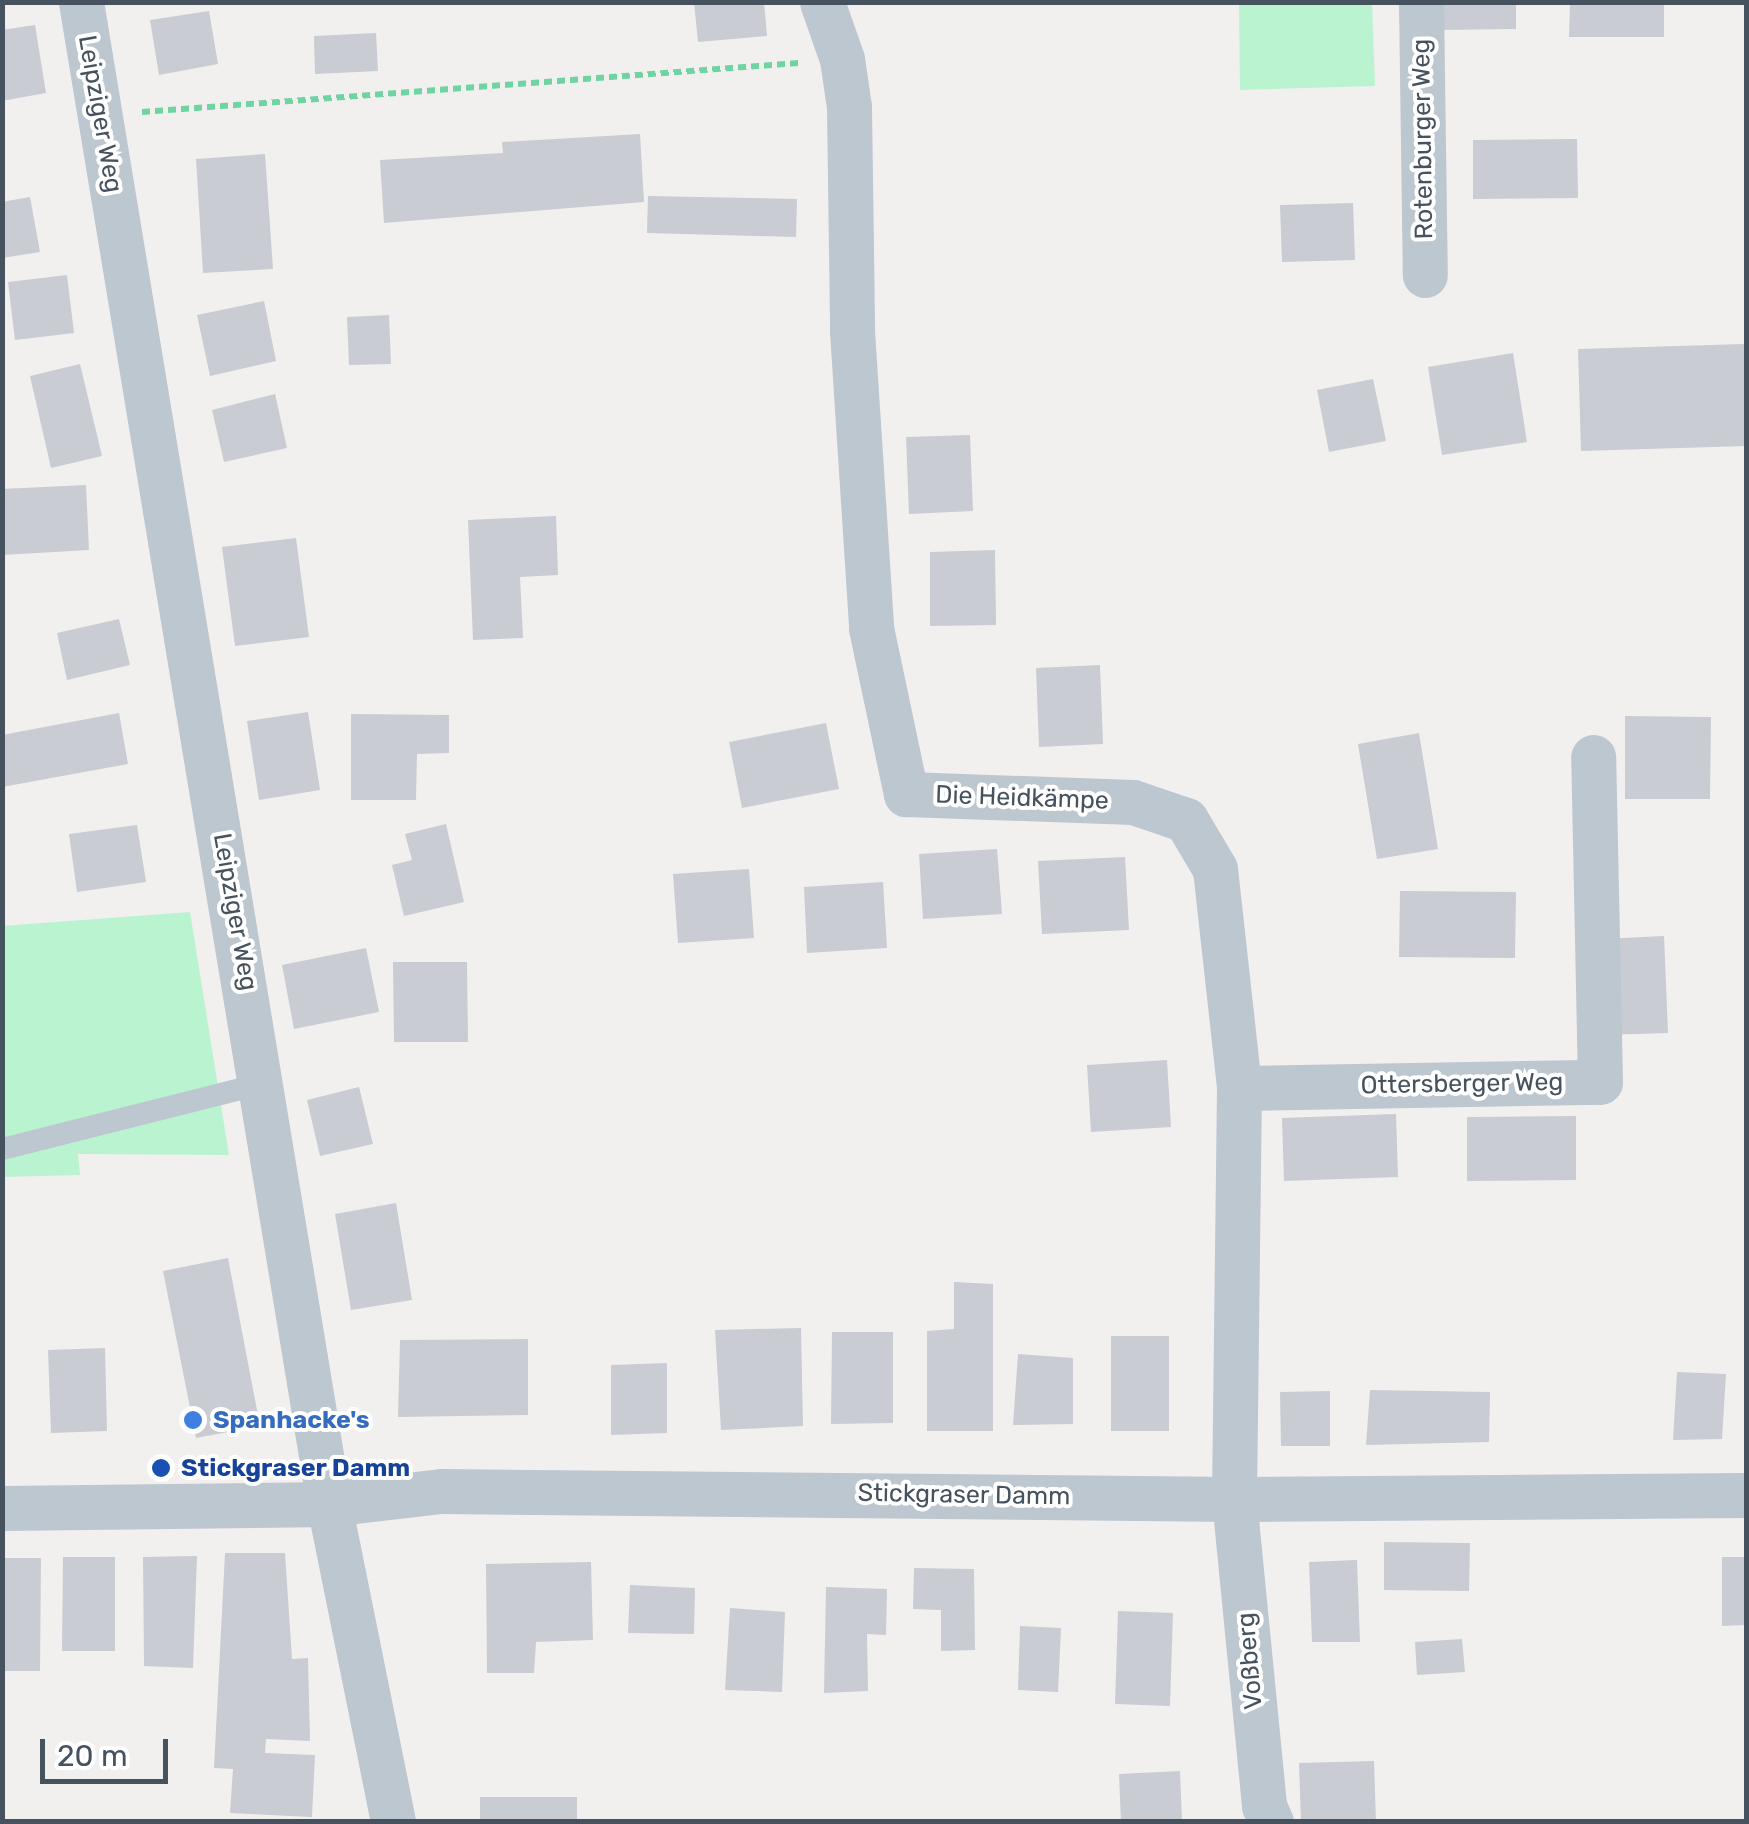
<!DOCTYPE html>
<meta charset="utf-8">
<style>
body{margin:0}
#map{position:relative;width:1749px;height:1824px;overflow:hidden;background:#f2efef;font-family:Rubik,sans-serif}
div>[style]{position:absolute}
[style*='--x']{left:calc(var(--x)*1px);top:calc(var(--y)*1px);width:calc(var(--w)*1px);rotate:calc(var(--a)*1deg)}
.green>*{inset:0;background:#baf3d0}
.building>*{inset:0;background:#c9ccd2}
.path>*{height:6px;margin-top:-3px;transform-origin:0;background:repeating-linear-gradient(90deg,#6fd4a2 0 8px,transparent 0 13px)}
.lane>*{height:22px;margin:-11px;padding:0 11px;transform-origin:11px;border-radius:11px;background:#bcc7d0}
.street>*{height:45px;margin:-22.5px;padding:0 22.5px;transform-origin:22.5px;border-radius:22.5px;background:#bcc7d0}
.dots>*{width:28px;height:28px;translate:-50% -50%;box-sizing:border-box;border:5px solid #fff;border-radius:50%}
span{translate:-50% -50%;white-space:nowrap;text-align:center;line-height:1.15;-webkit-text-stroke:8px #fff;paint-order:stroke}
.street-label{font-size:25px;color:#46535f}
.shop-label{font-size:25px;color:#366cbe;font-weight:700}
.left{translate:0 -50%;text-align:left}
.transit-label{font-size:25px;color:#164399;font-weight:700}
.frame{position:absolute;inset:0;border:5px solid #46535f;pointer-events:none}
.scale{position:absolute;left:40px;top:1739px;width:128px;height:45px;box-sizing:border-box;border:5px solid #46535f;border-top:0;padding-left:12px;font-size:30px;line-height:35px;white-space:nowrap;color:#46535f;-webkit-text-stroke:8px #fff;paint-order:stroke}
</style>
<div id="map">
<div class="green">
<div style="clip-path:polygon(1239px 3px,1372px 3px,1375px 86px,1240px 90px)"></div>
<div style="clip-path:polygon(190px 912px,229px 1155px,78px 1154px,80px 1175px,3px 1177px,2px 926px)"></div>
</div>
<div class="building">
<div style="clip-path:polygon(694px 2px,764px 2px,767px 36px,698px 42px)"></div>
<div style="clip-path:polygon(1437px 2px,1516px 2px,1516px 29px,1438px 30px)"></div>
<div style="clip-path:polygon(1570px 2px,1664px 2px,1664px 37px,1569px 37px)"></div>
<div style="clip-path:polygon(209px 11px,218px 64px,159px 75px,150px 20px)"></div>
<div style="clip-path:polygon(35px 25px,46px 93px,2px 101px,2px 30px)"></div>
<div style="clip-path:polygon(376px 33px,378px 71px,315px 74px,314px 36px)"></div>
<div style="clip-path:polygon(640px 134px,644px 202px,384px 223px,380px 160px,503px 153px,502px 142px)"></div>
<div style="clip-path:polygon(1577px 139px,1578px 198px,1473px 199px,1473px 140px)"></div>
<div style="clip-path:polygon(265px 154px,273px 269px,203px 273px,196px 159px)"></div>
<div style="clip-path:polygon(648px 196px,797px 199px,796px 237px,647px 233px)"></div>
<div style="clip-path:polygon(30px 197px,40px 252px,2px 258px,2px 202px)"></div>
<div style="clip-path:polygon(1353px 203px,1355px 260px,1282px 262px,1280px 205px)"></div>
<div style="clip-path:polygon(67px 275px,74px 333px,15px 340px,8px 282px)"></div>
<div style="clip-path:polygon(264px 301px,276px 361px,210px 376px,197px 315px)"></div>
<div style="clip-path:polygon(389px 315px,391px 364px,349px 365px,347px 317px)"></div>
<div style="clip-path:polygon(1744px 344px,1746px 446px,1581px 451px,1578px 349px)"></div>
<div style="clip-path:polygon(1513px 353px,1527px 442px,1442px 455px,1428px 367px)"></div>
<div style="clip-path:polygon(80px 364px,102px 456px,51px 468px,30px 376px)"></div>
<div style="clip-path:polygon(1373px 379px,1386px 441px,1329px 452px,1317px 390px)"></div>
<div style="clip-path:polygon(275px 394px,287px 448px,224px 462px,212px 410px)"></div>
<div style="clip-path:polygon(970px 435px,973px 511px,909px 514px,906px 437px)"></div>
<div style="clip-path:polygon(86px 485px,89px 550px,2px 555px,2px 489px)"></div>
<div style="clip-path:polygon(556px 516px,558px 575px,520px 577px,523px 638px,473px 640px,468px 520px)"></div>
<div style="clip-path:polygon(296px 538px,309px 637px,235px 646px,222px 547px)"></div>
<div style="clip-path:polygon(995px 550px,996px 625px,930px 626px,930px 552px)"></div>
<div style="clip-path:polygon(119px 619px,130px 665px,67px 680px,57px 633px)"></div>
<div style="clip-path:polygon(1100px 665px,1103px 744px,1039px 747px,1036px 668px)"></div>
<div style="clip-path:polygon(308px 712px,320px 790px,259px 800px,247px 721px)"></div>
<div style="clip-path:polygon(119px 713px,128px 764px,2px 787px,2px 735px)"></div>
<div style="clip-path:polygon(351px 714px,449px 715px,449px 753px,417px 754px,416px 800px,351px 800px)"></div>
<div style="clip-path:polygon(1625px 716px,1711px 717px,1710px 799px,1625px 799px)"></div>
<div style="clip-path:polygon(826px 723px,839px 789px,742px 808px,729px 742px)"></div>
<div style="clip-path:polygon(1419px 733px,1438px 849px,1377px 859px,1358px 744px)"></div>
<div style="clip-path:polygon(446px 824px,464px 902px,404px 916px,392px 865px,412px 860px,405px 834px)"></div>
<div style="clip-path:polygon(137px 825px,146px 882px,77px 892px,69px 834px)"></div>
<div style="clip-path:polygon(997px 849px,1002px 914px,923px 919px,919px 854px)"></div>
<div style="clip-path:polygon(1125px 857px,1129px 930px,1042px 934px,1038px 861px)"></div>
<div style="clip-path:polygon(749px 869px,754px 938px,678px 943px,673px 874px)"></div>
<div style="clip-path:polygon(883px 882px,887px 948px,807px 953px,804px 887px)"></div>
<div style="clip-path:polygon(1400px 891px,1516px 892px,1515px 958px,1399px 957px)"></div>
<div style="clip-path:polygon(1664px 936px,1668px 1033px,1606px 1035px,1601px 939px)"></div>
<div style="clip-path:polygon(366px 948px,379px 1012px,294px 1029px,282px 965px)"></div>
<div style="clip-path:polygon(393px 962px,467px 962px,468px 1042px,394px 1042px)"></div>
<div style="clip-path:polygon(1167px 1060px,1171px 1127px,1091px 1132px,1087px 1065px)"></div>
<div style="clip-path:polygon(359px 1087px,373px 1144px,320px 1156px,307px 1100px)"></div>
<div style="clip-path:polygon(1396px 1114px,1398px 1177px,1284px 1181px,1282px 1118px)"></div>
<div style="clip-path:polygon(1576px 1116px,1576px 1180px,1467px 1181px,1467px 1117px)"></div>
<div style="clip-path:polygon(396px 1203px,412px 1300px,351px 1310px,335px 1214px)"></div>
<div style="clip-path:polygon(228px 1258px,260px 1426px,196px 1438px,163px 1271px)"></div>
<div style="clip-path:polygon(954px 1282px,993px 1284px,993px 1431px,927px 1431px,927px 1331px,954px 1329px)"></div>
<div style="clip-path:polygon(801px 1328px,803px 1426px,721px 1430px,715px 1330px)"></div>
<div style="clip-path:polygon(832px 1332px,893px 1332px,893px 1423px,831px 1424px)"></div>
<div style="clip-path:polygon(1111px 1336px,1169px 1336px,1169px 1431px,1111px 1431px)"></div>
<div style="clip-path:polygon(528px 1339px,528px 1415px,398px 1417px,400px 1340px)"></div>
<div style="clip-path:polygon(105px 1348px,107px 1431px,51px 1433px,48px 1350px)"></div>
<div style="clip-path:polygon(1018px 1354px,1073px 1358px,1073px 1424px,1013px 1425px)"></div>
<div style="clip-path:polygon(667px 1363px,667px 1433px,611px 1435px,611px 1365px)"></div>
<div style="clip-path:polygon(1677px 1372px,1726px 1374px,1722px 1439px,1673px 1440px)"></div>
<div style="clip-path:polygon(1370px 1390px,1490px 1392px,1489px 1442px,1366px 1445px)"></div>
<div style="clip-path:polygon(1330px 1391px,1330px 1446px,1281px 1446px,1280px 1392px)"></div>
<div style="clip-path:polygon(1384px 1542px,1470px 1543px,1469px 1591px,1384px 1590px)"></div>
<div style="clip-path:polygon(225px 1553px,285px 1553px,292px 1659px,308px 1658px,310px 1741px,266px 1739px,265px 1753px,315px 1755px,312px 1817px,230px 1813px,233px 1769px,214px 1768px)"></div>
<div style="clip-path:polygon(197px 1556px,193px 1668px,144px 1666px,143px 1557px)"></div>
<div style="clip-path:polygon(63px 1557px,115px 1557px,115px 1651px,62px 1651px)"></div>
<div style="clip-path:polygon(1722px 1557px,1746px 1557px,1746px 1625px,1722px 1626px)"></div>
<div style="clip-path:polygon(2px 1558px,41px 1558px,40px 1671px,2px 1671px)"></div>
<div style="clip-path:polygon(1357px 1560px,1360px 1642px,1312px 1642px,1309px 1562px)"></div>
<div style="clip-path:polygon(591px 1562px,593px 1640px,536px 1642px,534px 1673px,487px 1673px,486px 1564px)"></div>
<div style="clip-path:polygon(914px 1568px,974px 1569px,975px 1650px,941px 1651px,941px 1610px,913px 1609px)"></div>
<div style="clip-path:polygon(630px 1585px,695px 1588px,694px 1634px,628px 1633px)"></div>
<div style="clip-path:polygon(826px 1587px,887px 1589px,886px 1635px,867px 1634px,868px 1691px,824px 1693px)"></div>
<div style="clip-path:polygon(730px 1608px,785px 1612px,782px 1692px,725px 1690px)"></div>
<div style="clip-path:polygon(1118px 1611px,1173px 1613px,1170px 1706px,1115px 1704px)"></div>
<div style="clip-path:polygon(1020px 1626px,1061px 1628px,1058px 1692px,1018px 1690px)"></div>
<div style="clip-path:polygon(1462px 1639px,1465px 1672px,1417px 1675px,1415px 1642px)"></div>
<div style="clip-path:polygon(1374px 1761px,1376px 1822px,1301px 1822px,1299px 1763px)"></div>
<div style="clip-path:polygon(1180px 1771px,1182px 1822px,1121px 1822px,1119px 1774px)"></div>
<div style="clip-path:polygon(480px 1797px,577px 1797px,577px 1822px,480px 1822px)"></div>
</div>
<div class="path">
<div style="--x:142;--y:112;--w:658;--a:-4.27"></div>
</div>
<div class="lane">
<div style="--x:2;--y:1149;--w:270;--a:-14.1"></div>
</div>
<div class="street">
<div style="--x:81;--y:2;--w:1522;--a:80.62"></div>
<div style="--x:329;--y:1504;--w:324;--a:78.6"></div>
<div style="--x:822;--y:2;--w:60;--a:70.7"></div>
<div style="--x:842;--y:59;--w:49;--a:81.7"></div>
<div style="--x:849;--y:107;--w:224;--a:89.2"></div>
<div style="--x:852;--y:331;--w:298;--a:86.3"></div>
<div style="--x:871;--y:628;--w:170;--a:78.1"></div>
<div style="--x:906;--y:794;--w:227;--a:2"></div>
<div style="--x:1133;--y:802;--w:56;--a:18.8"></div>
<div style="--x:1186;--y:820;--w:57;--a:59.4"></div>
<div style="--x:1215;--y:869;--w:220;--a:83.7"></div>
<div style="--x:1239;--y:1088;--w:411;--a:90.7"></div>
<div style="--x:1234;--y:1499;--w:308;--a:84.4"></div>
<div style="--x:1264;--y:1806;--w:17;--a:66"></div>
<div style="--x:1421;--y:2;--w:273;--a:89.2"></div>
<div style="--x:1239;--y:1088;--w:361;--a:-1"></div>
<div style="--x:1600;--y:1082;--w:325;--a:-91.2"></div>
<div style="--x:2;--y:1508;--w:327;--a:-0.7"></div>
<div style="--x:329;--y:1504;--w:113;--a:-6.6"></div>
<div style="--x:441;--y:1491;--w:793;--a:0.58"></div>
<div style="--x:1234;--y:1499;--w:512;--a:-0.45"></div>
</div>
<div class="dots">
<div style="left:193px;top:1420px;background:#3f7fe0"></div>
<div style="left:161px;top:1468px;background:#1a4fb4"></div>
</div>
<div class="street-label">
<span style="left:100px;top:114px;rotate:80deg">Leipziger Weg</span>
<span style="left:1423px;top:139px;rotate:-91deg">Rotenburger Weg</span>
<span style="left:1022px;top:798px;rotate:2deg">Die Heidkämpe</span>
<span style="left:235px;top:912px;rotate:80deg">Leipziger Weg</span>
<span style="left:1462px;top:1084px;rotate:-1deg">Ottersberger Weg</span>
<span style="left:964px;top:1495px;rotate:1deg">Stickgraser Damm</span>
<span style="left:1250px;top:1661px;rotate:-95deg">Voßberg</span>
</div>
<div class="shop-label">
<span class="left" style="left:213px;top:1420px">Spanhacke's</span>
</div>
<div class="transit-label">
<span class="left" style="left:181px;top:1468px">Stickgraser Damm</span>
</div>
<div class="frame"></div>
<div class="scale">20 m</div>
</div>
